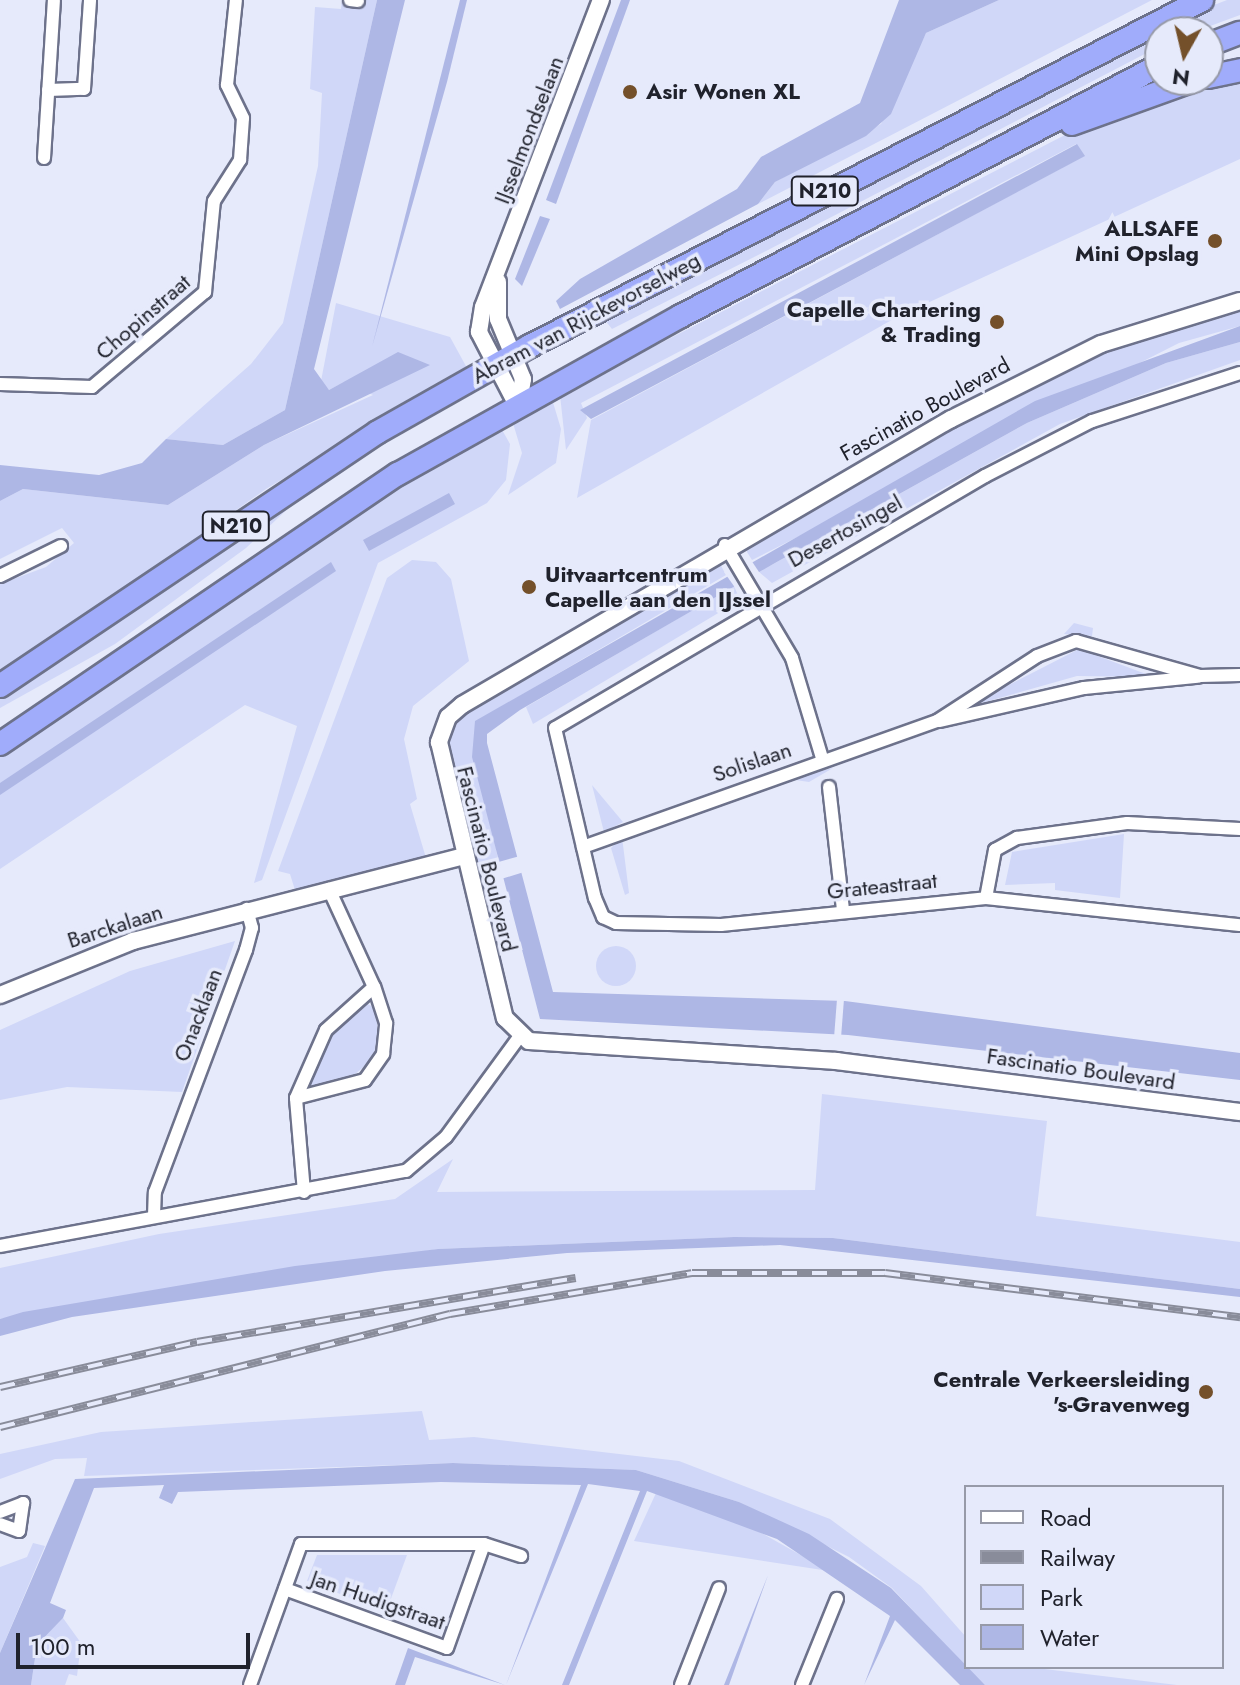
<!DOCTYPE html>
<style>
body{margin:0}
#map{position:relative;width:1240px;height:1685px;overflow:hidden;background:#e6eafb;font-family:Jost,sans-serif}
div>[style]{position:absolute}
[style*='--x']{left:calc(var(--x)*1px);top:calc(var(--y)*1px);width:calc(var(--w)*1px);rotate:calc(var(--a)*1deg)}
.green>*{inset:0;background:#d0d7f8}
.round{border-radius:50%}
.water>*{inset:0;background:#aeb7e5}
.pier>*{inset:0;background:#e6eafb}
.roads{filter:drop-shadow(2px 0 #6d728b) drop-shadow(-2px 0 #6d728b) drop-shadow(0 2px #6d728b) drop-shadow(0 -2px #6d728b)}
.minor>*{height:12px;margin:-6px;padding:0 6px;transform-origin:6px;border-radius:6px;background:#fff}
.tertiary>*{height:16px;margin:-8px;padding:0 8px;transform-origin:8px;border-radius:8px;background:#fff}
.trunk>*{height:22px;margin:-11px;padding:0 11px;transform-origin:11px;border-radius:11px;background:#a0acfb}
.rail>*{height:8px;margin-top:-4px;transform-origin:0;background:repeating-linear-gradient(90deg,#e6eafb 0 15px,#898c9a 0 30px);box-sizing:border-box;border-block:2px solid #898c9a}
.dots>*{width:22px;height:22px;translate:-50% -50%;box-sizing:border-box;border:4px solid #e6eafb;border-radius:50%}
span{translate:-50% -50%;white-space:nowrap;text-align:center;line-height:1.15;-webkit-text-stroke:7px #e6eafb;paint-order:stroke}
.shield-label span{padding:2px 6px;background:#e6eafb;border:2px solid;border-radius:6px;-webkit-text-stroke-width:0}
.shield-label{font-size:20px;color:#20222c;font-weight:700}
.poi-label{font-size:22px;color:#20222c;font-weight:700}
.left{translate:0 -50%;text-align:left}
.right{translate:-100% -50%;text-align:right}
.street-label{font-size:22px;color:#20222c}
.legend{position:absolute;left:964px;top:1485px;width:260px;height:184px;box-sizing:border-box;background:#e6eafb;border:2px solid #979aa8;margin:0;padding:10px 14px;list-style:none;font-size:24px;color:#20222c}
.legend li{display:flex;align-items:center;gap:16px;height:40px}
.legend b{width:40px;border:2px solid #979aa8}
.north{position:absolute;left:1144px;top:16px;width:80px;height:80px;box-sizing:border-box;background:#e6eafb;border:2px solid #979aa8;border-radius:50%;rotate:188deg;font-size:22px;font-weight:700;line-height:32px;text-align:center;color:#20222c}
.north::after{content:'';display:block;margin:auto;width:28px;height:36px;background:#74502a;clip-path:polygon(50% 0,100% 100%,50% 72%,0 100%)}
.scale{position:absolute;left:16px;top:1633px;width:234px;height:36px;box-sizing:border-box;border:4px solid #20222c;border-top:0;padding-left:10px;font-size:24px;line-height:28px;white-space:nowrap;color:#20222c;-webkit-text-stroke:6px #e6eafb;paint-order:stroke}
</style>
<div id="map">
<div class="green">
<div style="clip-path:polygon(342px 0,377px 0,285px 410px,223px 445px,166px 439px,251px 364px,283px 323px,318px 166px,322px 93px,310px 89px,315px 7px,341px 9px)"></div>
<div style="clip-path:polygon(999px 0,1152px 0,758px 204px,775px 182px,881px 124px,926px 33px)"></div>
<div style="clip-path:polygon(1227px 0,1240px 0,1240px 15px,1194px 32px,1160px 32px,1160px 46px,768px 250px,612px 329px,604px 319px,1196px 12px)"></div>
<div style="clip-path:polygon(1240px 75px,1240px 159px,897px 317px,577px 498px,591px 420px,1084px 156px,1076px 144px,581px 403px,587px 418px,566px 450px,560px 395px,1061px 137px,1123px 108px)"></div>
<div style="clip-path:polygon(336px 303px,450px 337px,467px 368px,266px 489px,0 677px,0 584px,46px 567px,74px 543px,62px 528px,0 559px,0 501px,23px 489px,168px 505px,264px 445px,373px 395px,344px 382px,329px 390px,321px 381px)"></div>
<div style="clip-path:polygon(1240px 310px,1240px 326px,1179px 343px,752px 560px,747px 552px,746px 543px,921px 442px,1102px 352px)"></div>
<div style="clip-path:polygon(1240px 342px,1240px 360px,1060px 424px,772px 583px,759px 572px,1027px 423px,1166px 363px)"></div>
<div style="clip-path:polygon(552px 399px,561px 429px,556px 463px,508px 495px,522px 453px,512px 420px)"></div>
<div style="clip-path:polygon(501px 428px,510px 444px,506px 480px,487px 503px,378px 563px,262px 880px,254px 883px,297px 726px,245px 705px,0 869px,0 753px,369px 501px)"></div>
<div style="clip-path:polygon(310px 488px,246px 548px,115px 644px,0 708px,0 699px)"></div>
<div style="clip-path:polygon(412px 560px,436px 562px,451px 579px,469px 661px,413px 706px,404px 739px,417px 799px,410px 804px,426px 858px,295px 890px,290px 874px,278px 871px,387px 578px)"></div>
<div style="clip-path:polygon(719px 562px,726px 575px,475px 722px,498px 860px,473px 867px,445px 750px,453px 719px)"></div>
<div style="clip-path:polygon(734px 586px,740px 600px,533px 724px,526px 707px)"></div>
<div style="clip-path:polygon(1074px 623px,1093px 628px,1092px 636px,1064px 634px)"></div>
<div style="clip-path:polygon(1079px 649px,1154px 677px,1077px 676px,964px 708px)"></div>
<div style="clip-path:polygon(833px 768px,809px 782px,789px 779px,793px 777px)"></div>
<div style="clip-path:polygon(592px 785px,623px 822px,604px 832px)"></div>
<div style="clip-path:polygon(1124px 834px,1120px 898px,1055px 890px,1055px 883px,1005px 885px,1012px 852px)"></div>
<div style="clip-path:polygon(622px 837px,629px 893px,625px 895px,611px 848px)"></div>
<div style="clip-path:polygon(235px 941px,182px 1092px,67px 1087px,0 1100px,0 1030px,130px 971px)"></div>
<div class="round" style="left:596px;top:946px;width:40px;height:40px"></div>
<div style="clip-path:polygon(366px 1003px,378px 1010px,376px 1056px,345px 1083px,309px 1087px,325px 1043px)"></div>
<div style="clip-path:polygon(822px 1094px,1047px 1121px,1036px 1216px,1240px 1242px,1240px 1289px,833px 1238px,734px 1237px,438px 1249px,0 1319px,0 1268px,159px 1234px,395px 1199px,453px 1159px,437px 1192px,815px 1190px)"></div>
<div style="clip-path:polygon(422px 1411px,429px 1440px,474px 1437px,679px 1461px,830px 1519px,921px 1586px,966px 1637px,966px 1667px,892px 1588px,849px 1557px,739px 1502px,636px 1470px,453px 1463px,84px 1476px,87px 1458px,55px 1459px,0 1479px,0 1454px,101px 1432px)"></div>
<div style="clip-path:polygon(656px 1493px,749px 1526px,829px 1571px,634px 1541px)"></div>
<div style="clip-path:polygon(33px 1543px,45px 1546px,0 1653px,0 1567px,27px 1557px)"></div>
<div style="clip-path:polygon(317px 1555px,407px 1555px,386px 1612px,307px 1581px)"></div>
<div style="clip-path:polygon(63px 1618px,81px 1643px,77px 1676px,69px 1674px,65px 1685px,31px 1685px,37px 1645px)"></div>
<div style="clip-path:polygon(966px 1667px,1028px 1667px,1177px 1685px,985px 1685px)"></div>
</div>
<div class="water">
<div style="clip-path:polygon(377px 0,405px 0,314px 369px,329px 390px,398px 352px,430px 365px,264px 445px,168px 505px,23px 489px,0 501px,0 465px,99px 475px,142px 463px,166px 439px,223px 445px,285px 410px)"></div>
<div style="clip-path:polygon(460px 0,467px 0,447px 82px,372px 347px)"></div>
<div style="clip-path:polygon(621px 0,630px 0,556px 204px,546px 200px)"></div>
<div style="clip-path:polygon(899px 0,999px 0,926px 33px,891px 114px,866px 136px,775px 182px,758px 204px,560px 309px,556px 301px,580px 279px,737px 189px,761px 157px,860px 103px)"></div>
<div style="clip-path:polygon(1077px 144px,1085px 156px,591px 419px,580px 410px)"></div>
<div style="clip-path:polygon(540px 216px,550px 219px,522px 286px,515px 279px)"></div>
<div style="clip-path:polygon(1240px 326px,1240px 342px,1166px 363px,1027px 423px,775px 563px,520px 710px,487px 734px,487px 743px,553px 992px,845px 1001px,1240px 1053px,1240px 1080px,848px 1035px,540px 1019px,472px 757px,475px 721px,1035px 401px)"></div>
<div style="clip-path:polygon(449px 493px,455px 504px,369px 551px,363px 540px)"></div>
<div style="clip-path:polygon(331px 562px,336px 571px,0 795px,0 783px)"></div>
<div style="clip-path:polygon(734px 1237px,833px 1238px,1240px 1289px,1240px 1297px,780px 1245px,567px 1253px,385px 1271px,72px 1317px,0 1336px,0 1319px,23px 1312px,295px 1266px,438px 1249px)"></div>
<div style="clip-path:polygon(453px 1463px,636px 1470px,739px 1502px,809px 1534px,891px 1588px,985px 1685px,960px 1685px,895px 1620px,864px 1685px,890px 1616px,777px 1539px,647px 1491px,569px 1685px,562px 1685px,640px 1491px,588px 1484px,506px 1685px,581px 1485px,441px 1482px,178px 1492px,172px 1504px,159px 1498px,164px 1485px,94px 1488px,50px 1603px,66px 1610px,63px 1618px,37px 1645px,31px 1685px,0 1685px,0 1653px,75px 1479px)"></div>
<div style="clip-path:polygon(768px 1575px,729px 1685px,724px 1685px)"></div>
<div style="clip-path:polygon(408px 1648px,505px 1685px,415px 1657px,405px 1685px,395px 1685px)"></div>
</div>
<div class="pier">
<div style="clip-path:polygon(749px 557px,761px 575px,736px 589px,724px 572px)"></div>
<div style="clip-path:polygon(520px 856px,524px 872px,498px 880px,495px 863px)"></div>
<div style="clip-path:polygon(837px 999px,844px 999px,841px 1038px,834px 1038px)"></div>
</div>
<div class="roads">
<div class="minor">
<div style="--x:350;--y:0;--w:8;--a:7"></div>
<div style="--x:48;--y:90;--w:36;--a:-2"></div>
<div style="--x:84;--y:89;--w:89;--a:-86.1"></div>
<div style="--x:44;--y:158;--w:158;--a:-86.4"></div>
<div style="--x:1240;--y:373;--w:156;--a:162"></div>
<div style="--x:1092;--y:421;--w:120;--a:152.8"></div>
<div style="--x:985;--y:476;--w:498;--a:149.6"></div>
<div style="--x:555;--y:728;--w:175;--a:76.8"></div>
<div style="--x:595;--y:898;--w:21;--a:67"></div>
<div style="--x:603;--y:917;--w:14;--a:25"></div>
<div style="--x:616;--y:923;--w:105;--a:1.1"></div>
<div style="--x:721;--y:925;--w:266;--a:-5.8"></div>
<div style="--x:986;--y:898;--w:255;--a:6.1"></div>
<div style="--x:0;--y:384;--w:92;--a:1.9"></div>
<div style="--x:92;--y:387;--w:148;--a:-40.1"></div>
<div style="--x:205;--y:292;--w:91;--a:-84.4"></div>
<div style="--x:214;--y:201;--w:49;--a:-57.6"></div>
<div style="--x:240;--y:160;--w:42;--a:-85.9"></div>
<div style="--x:243;--y:118;--w:37;--a:-116"></div>
<div style="--x:227;--y:85;--w:85;--a:-84"></div>
<div style="--x:725;--y:545;--w:131;--a:59.3"></div>
<div style="--x:792;--y:658;--w:104;--a:73.3"></div>
<div style="--x:0;--y:576;--w:68;--a:-26.2"></div>
<div style="--x:940;--y:721;--w:148;--a:-12.9"></div>
<div style="--x:1084;--y:688;--w:114;--a:-5.6"></div>
<div style="--x:829;--y:787;--w:123;--a:83.5"></div>
<div style="--x:583;--y:847;--w:376;--a:-19.6"></div>
<div style="--x:937;--y:721;--w:119;--a:-33"></div>
<div style="--x:1037;--y:656;--w:42;--a:-21"></div>
<div style="--x:1076;--y:641;--w:129;--a:15.8"></div>
<div style="--x:1200;--y:676;--w:40;--a:-1.4"></div>
<div style="--x:986;--y:898;--w:49;--a:-79.4"></div>
<div style="--x:995;--y:850;--w:25;--a:-29"></div>
<div style="--x:1017;--y:838;--w:111;--a:-7.8"></div>
<div style="--x:1127;--y:823;--w:113;--a:3"></div>
<div style="--x:296;--y:1098;--w:74;--a:-66.2"></div>
<div style="--x:326;--y:1030;--w:64;--a:-41.9"></div>
<div style="--x:304;--y:1192;--w:94;--a:-94.9"></div>
<div style="--x:296;--y:1098;--w:71;--a:-14.6"></div>
<div style="--x:365;--y:1080;--w:32;--a:-55"></div>
<div style="--x:383;--y:1054;--w:31;--a:-84"></div>
<div style="--x:386;--y:1023;--w:38;--a:-108"></div>
<div style="--x:374;--y:987;--w:108;--a:-114.7"></div>
<div style="--x:154;--y:1216;--w:24;--a:-88"></div>
<div style="--x:155;--y:1192;--w:259;--a:-69.4"></div>
<div style="--x:246;--y:950;--w:23;--a:-75"></div>
<div style="--x:252;--y:928;--w:20;--a:-105"></div>
<div style="--x:0;--y:1246;--w:413;--a:-10.5"></div>
<div style="--x:406;--y:1171;--w:52;--a:-40.4"></div>
<div style="--x:446;--y:1137;--w:125;--a:-53.8"></div>
<div style="--x:0;--y:1512;--w:25;--a:-21"></div>
<div style="--x:23;--y:1503;--w:28;--a:98"></div>
<div style="--x:19;--y:1531;--w:20;--a:-160"></div>
<div style="--x:285;--y:1589;--w:172;--a:20"></div>
<div style="--x:447;--y:1648;--w:110;--a:-70.4"></div>
<div style="--x:250;--y:1685;--w:150;--a:-70.1"></div>
<div style="--x:301;--y:1544;--w:183;--a:0"></div>
<div style="--x:484;--y:1544;--w:39;--a:18"></div>
<div style="--x:681;--y:1685;--w:104;--a:-68.6"></div>
<div style="--x:802;--y:1685;--w:93;--a:-67.9"></div>
</div>
<div class="tertiary">
<div style="--x:498;--y:282;--w:37;--a:90"></div>
<div style="--x:498;--y:319;--w:65;--a:67.4"></div>
<div style="--x:523;--y:379;--w:28;--a:100"></div>
<div style="--x:1240;--y:301;--w:145;--a:162.8"></div>
<div style="--x:1101;--y:344;--w:168;--a:153.4"></div>
<div style="--x:951;--y:419;--w:566;--a:149.68"></div>
<div style="--x:462;--y:705;--w:18;--a:139"></div>
<div style="--x:448;--y:717;--w:27;--a:110"></div>
<div style="--x:439;--y:742;--w:284;--a:76.6"></div>
<div style="--x:505;--y:1018;--w:33;--a:44"></div>
<div style="--x:529;--y:1041;--w:308;--a:3.7"></div>
<div style="--x:836;--y:1061;--w:407;--a:7.2"></div>
<div style="--x:518;--y:407;--w:85;--a:-117.5"></div>
<div style="--x:479;--y:332;--w:25;--a:-81"></div>
<div style="--x:483;--y:307;--w:329;--a:-69"></div>
<div style="--x:0;--y:995;--w:144;--a:-22.1"></div>
<div style="--x:133;--y:941;--w:342;--a:-14.4"></div>
</div>
<div class="trunk">
<div style="--x:1208;--y:45;--w:34;--a:-21"></div>
<div style="--x:1208;--y:77;--w:33;--a:-12"></div>
<div style="--x:1072;--y:124;--w:130;--a:-19.8"></div>
<div style="--x:0;--y:686;--w:455;--a:-33.9"></div>
<div style="--x:378;--y:432;--w:175;--a:-29.5"></div>
<div style="--x:530;--y:346;--w:756;--a:-27.24"></div>
<div style="--x:0;--y:744;--w:481;--a:-34.2"></div>
<div style="--x:398;--y:474;--w:324;--a:-29.2"></div>
<div style="--x:681;--y:316;--w:541;--a:-27.65"></div>
</div>
</div>
<div class="rail">
<div style="--x:0;--y:1387;--w:202;--a:-12.9"></div>
<div style="--x:197;--y:1342;--w:384;--a:-9.6"></div>
<div style="--x:0;--y:1427;--w:464;--a:-14.1"></div>
<div style="--x:450;--y:1314;--w:245;--a:-9.6"></div>
<div style="--x:692;--y:1273;--w:193;--a:0"></div>
<div style="--x:885;--y:1273;--w:358;--a:7.1"></div>
</div>
<div class="dots">
<div style="left:630px;top:92px;background:#74502a"></div>
<div style="left:1215px;top:241px;background:#74502a"></div>
<div style="left:997px;top:322px;background:#74502a"></div>
<div style="left:529px;top:587px;background:#74502a"></div>
<div style="left:1206px;top:1392px;background:#74502a"></div>
</div>
<div class="shield-label">
<span style="left:825px;top:191px">N210</span>
<span style="left:236px;top:526px">N210</span>
</div>
<div class="poi-label">
<span class="left" style="left:646px;top:92px">Asir Wonen XL</span>
<span class="right" style="left:1199px;top:241px">ALLSAFE<br>Mini Opslag</span>
<span class="right" style="left:981px;top:322px">Capelle Chartering<br>&amp; Trading</span>
<span class="left" style="left:545px;top:587px">Uitvaartcentrum<br>Capelle aan den IJssel</span>
<span class="right" style="left:1190px;top:1392px">Centrale Verkeersleiding<br>'s-Gravenweg</span>
</div>
<div class="street-label">
<span style="left:529px;top:130px;rotate:-69deg">IJsselmondselaan</span>
<span style="left:143px;top:317px;rotate:-41deg">Chopinstraat</span>
<span style="left:586px;top:318px;rotate:-28deg">Abram van Rijckevorselweg</span>
<span style="left:925px;top:409px;rotate:-29deg">Fascinatio Boulevard</span>
<span style="left:845px;top:531px;rotate:-29deg">Desertosingel</span>
<span style="left:752px;top:762px;rotate:-19deg">Solislaan</span>
<span style="left:487px;top:859px;rotate:76deg">Fascinatio Boulevard</span>
<span style="left:882px;top:886px;rotate:-6deg">Grateastraat</span>
<span style="left:115px;top:926px;rotate:-18deg">Barckalaan</span>
<span style="left:198px;top:1015px;rotate:-69deg">Onacklaan</span>
<span style="left:1081px;top:1069px;rotate:8deg">Fascinatio Boulevard</span>
<span style="left:378px;top:1600px;rotate:19deg">Jan Hudigstraat</span>
</div>
<ul class="legend">
<li><b style="height:10px;background:#fff"></b>Road</li>
<li><b style="height:10px;background:#898c9a"></b>Railway</li>
<li><b style="height:22px;background:#d0d7f8"></b>Park</li>
<li><b style="height:22px;background:#aeb7e5"></b>Water</li>
</ul>
<div class="north">N</div>
<div class="scale">100 m</div>
</div>
